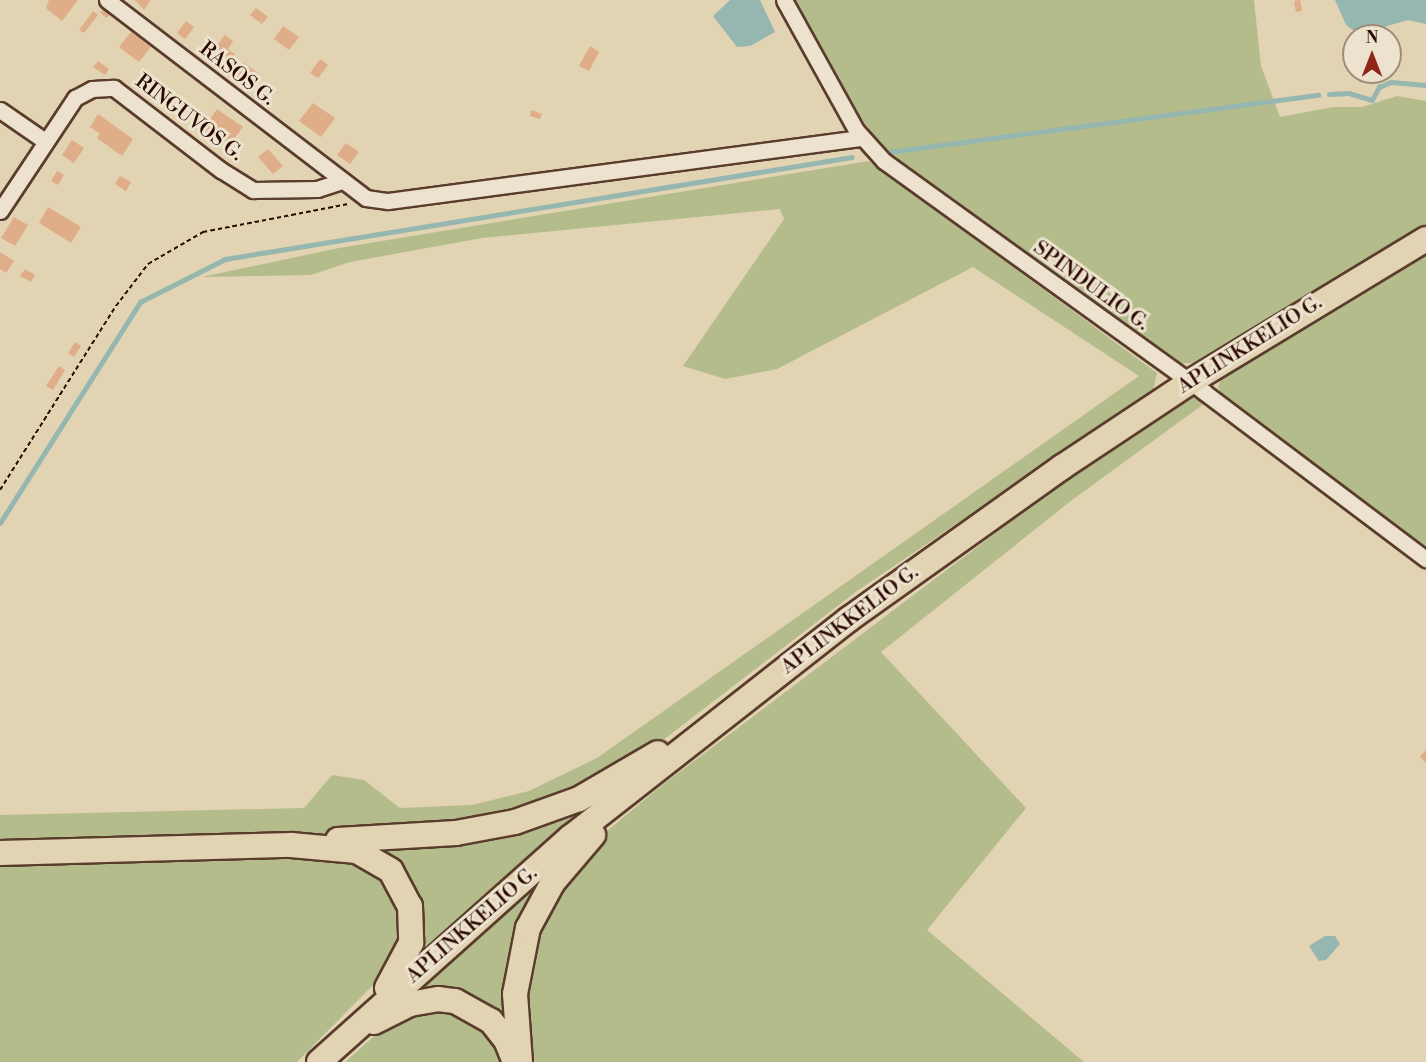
<!DOCTYPE html>
<style>
body{margin:0}
#map{position:relative;width:1426px;height:1062px;overflow:hidden;background:#e2d3b2;font-family:"Libre Bodoni",serif}
div>[style]{position:absolute}
[style*='--x']{left:calc(var(--x)*1px);top:calc(var(--y)*1px);width:calc(var(--w)*1px);rotate:calc(var(--a)*1deg)}
.green>*{inset:0;background:#b4bc8c}
.water>*{inset:0;background:#95b7af}
.stream>*{height:4.5px;margin:-2.25px;padding:0 2.25px;transform-origin:2.25px;border-radius:2.25px;background:#95b7af}
.building>*{inset:0;background:#e0ad89}
.path>*{height:2px;margin-top:-1px;transform-origin:0;background:repeating-linear-gradient(90deg,#2c0a01 0 4.5px,transparent 0 7.5px)}
.roads{filter:drop-shadow(2px 0 #5a3c2d) drop-shadow(-2px 0 #5a3c2d) drop-shadow(0 2px #5a3c2d) drop-shadow(0 -2px #5a3c2d)}
.minor>*{height:15px;margin:-7.5px;padding:0 7.5px;transform-origin:7.5px;border-radius:7.5px;background:#ece2cd}
.trunk>*{height:24px;margin:-12px;padding:0 12px;transform-origin:12px;border-radius:12px;background:#e2d3b2}
span{translate:-50% -50%;white-space:nowrap;text-align:center;line-height:1.15;-webkit-text-stroke:6px #ece2cd;paint-order:stroke}
.street-label{font-size:20px;color:#2c0a01}
.north{position:absolute;left:1342px;top:24px;width:60px;height:60px;box-sizing:border-box;background:#ece2cd;border:2px solid #9f8c7b;border-radius:50%;rotate:0deg;font-size:16px;font-weight:700;line-height:24px;text-align:center;color:#2c0a01}
.north::after{content:'';display:block;margin:auto;width:21px;height:27px;background:#8f2418;clip-path:polygon(50% 0,100% 100%,50% 72%,0 100%)}
</style>
<div id="map">
<div class="green">
<div style="clip-path:polygon(791px 0,1254px 0,1261px 66px,1280px 117px,1333px 107px,1362px 107px,1397px 96px,1426px 101px,1426px 227px,1206px 357px,1193px 363px,1174px 364px,892px 159px,855px 110px)"></div>
<div style="clip-path:polygon(869px 161px,1157px 373px,1153px 391px,857px 591px,667px 737px,606px 777px,521px 814px,295px 836px,0 843px,0 815px,304px 808px,332px 775px,364px 780px,400px 808px,472px 805px,529px 791px,597px 758px,1139px 376px,973px 267px,777px 369px,725px 379px,683px 366px,784px 219px,780px 209px,482px 238px,350px 262px,311px 275px,202px 277px,339px 248px)"></div>
<div style="clip-path:polygon(1426px 253px,1426px 547px,1225px 400px,1218px 387px,1221px 380px,1246px 359px)"></div>
<div style="clip-path:polygon(1194px 397px,1205px 403px,1072px 500px,881px 652px,1026px 808px,927px 930px,1084px 1062px,527px 1062px,520px 993px,544px 907px,601px 836px,661px 786px,1075px 473px,1185px 399px)"></div>
<div style="clip-path:polygon(598px 799px,412px 962px,419px 933px,372px 845px)"></div>
<div style="clip-path:polygon(347px 856px,391px 882px,406px 934px,378px 980px,297px 1062px,0 1062px,0 863px)"></div>
<div style="clip-path:polygon(548px 872px,510px 1034px,432px 989px,413px 991px)"></div>
<div style="clip-path:polygon(445px 1005px,481px 1022px,509px 1062px,345px 1062px,391px 1021px)"></div>
</div>
<div class="water">
<div style="clip-path:polygon(730px 0,760px 0,775px 32px,750px 46px,737px 47px,713px 16px)"></div>
<div style="clip-path:polygon(1335px 0,1426px 0,1426px 24px,1408px 20px,1377px 29px,1353px 30px,1346px 25px)"></div>
<div style="clip-path:polygon(1325px 936px,1335px 936px,1340px 944px,1326px 960px,1319px 961px,1309px 946px)"></div>
</div>
<div class="stream">
<div style="--x:1329;--y:94;--w:20;--a:-3"></div>
<div style="--x:1349;--y:93;--w:24;--a:17"></div>
<div style="--x:1372;--y:100;--w:15;--a:-62"></div>
<div style="--x:1379;--y:87;--w:13;--a:-23"></div>
<div style="--x:1391;--y:82;--w:35;--a:5"></div>
<div style="--x:889;--y:152;--w:433;--a:-7.6"></div>
<div style="--x:0;--y:523;--w:262;--a:-57.6"></div>
<div style="--x:140;--y:302;--w:95;--a:-26.8"></div>
<div style="--x:225;--y:259;--w:635;--a:-9.24"></div>
</div>
<div class="building">
<div style="clip-path:polygon(49px 0,78px 0,62px 21px,46px 8px)"></div>
<div style="clip-path:polygon(135px 0,151px 0,144px 10px)"></div>
<div style="clip-path:polygon(1300px 0,1302px 11px,1296px 12px,1294px 1px)"></div>
<div style="clip-path:polygon(105px 7px,112px 12px,107px 18px,100px 13px)"></div>
<div style="clip-path:polygon(256px 8px,268px 17px,262px 24px,250px 15px)"></div>
<div style="clip-path:polygon(93px 11px,98px 15px,84px 33px,79px 30px)"></div>
<div style="clip-path:polygon(186px 21px,194px 27px,185px 39px,177px 33px)"></div>
<div style="clip-path:polygon(283px 26px,299px 37px,289px 50px,274px 39px)"></div>
<div style="clip-path:polygon(131px 32px,151px 47px,139px 62px,119px 47px)"></div>
<div style="clip-path:polygon(225px 35px,233px 41px,228px 49px,235px 54px,224px 70px,207px 58px)"></div>
<div style="clip-path:polygon(590px 46px,599px 52px,589px 71px,579px 66px)"></div>
<div style="clip-path:polygon(320px 59px,328px 65px,318px 78px,310px 73px)"></div>
<div style="clip-path:polygon(98px 61px,109px 69px,105px 75px,93px 67px)"></div>
<div style="clip-path:polygon(243px 62px,259px 74px,248px 89px,232px 77px)"></div>
<div style="clip-path:polygon(313px 103px,335px 118px,321px 137px,299px 121px)"></div>
<div style="clip-path:polygon(217px 109px,243px 127px,227px 148px,202px 130px)"></div>
<div style="clip-path:polygon(531px 110px,542px 114px,540px 119px,530px 116px)"></div>
<div style="clip-path:polygon(98px 114px,133px 139px,122px 156px,97px 138px,100px 134px,90px 127px)"></div>
<div style="clip-path:polygon(72px 140px,84px 148px,74px 163px,62px 155px)"></div>
<div style="clip-path:polygon(346px 143px,359px 152px,350px 164px,337px 155px)"></div>
<div style="clip-path:polygon(268px 149px,283px 166px,273px 174px,258px 157px)"></div>
<div style="clip-path:polygon(57px 171px,64px 175px,58px 185px,51px 181px)"></div>
<div style="clip-path:polygon(120px 176px,131px 182px,126px 191px,115px 184px)"></div>
<div style="clip-path:polygon(48px 207px,81px 227px,71px 243px,39px 223px)"></div>
<div style="clip-path:polygon(14px 217px,28px 225px,15px 246px,1px 238px)"></div>
<div style="clip-path:polygon(0 252px,14px 261px,6px 273px,0 269px)"></div>
<div style="clip-path:polygon(25px 269px,35px 275px,31px 282px,20px 276px)"></div>
<div style="clip-path:polygon(75px 342px,81px 346px,74px 357px,68px 353px)"></div>
<div style="clip-path:polygon(59px 366px,65px 370px,53px 390px,46px 386px)"></div>
<div style="clip-path:polygon(1426px 750px,1426px 763px,1420px 757px)"></div>
</div>
<div class="path">
<div style="--x:0;--y:490;--w:218;--a:-57.8"></div>
<div style="--x:116;--y:306;--w:53;--a:-52.7"></div>
<div style="--x:148;--y:264;--w:64;--a:-30.2"></div>
<div style="--x:203;--y:232;--w:149;--a:-10.9"></div>
</div>
<div class="roads">
<div class="minor">
<div style="--x:107;--y:0;--w:326;--a:37.4"></div>
<div style="--x:366;--y:198;--w:22;--a:8"></div>
<div style="--x:388;--y:201;--w:478;--a:-7.6"></div>
<div style="--x:784;--y:0;--w:149;--a:61"></div>
<div style="--x:856;--y:130;--w:42;--a:47.9"></div>
<div style="--x:884;--y:161;--w:395;--a:35.8"></div>
<div style="--x:1204;--y:392;--w:278;--a:37"></div>
<div style="--x:0;--y:110;--w:55;--a:34.6"></div>
<div style="--x:0;--y:211;--w:136;--a:-56.4"></div>
<div style="--x:75;--y:98;--w:19;--a:-28"></div>
<div style="--x:92;--y:89;--w:22;--a:-3"></div>
<div style="--x:114;--y:88;--w:135;--a:37.5"></div>
<div style="--x:221;--y:170;--w:38;--a:32"></div>
<div style="--x:253;--y:190;--w:64;--a:-0.9"></div>
<div style="--x:317;--y:189;--w:25;--a:-18"></div>
</div>
<div class="trunk">
<div style="--x:338;--y:840;--w:118;--a:-3.4"></div>
<div style="--x:456;--y:833;--w:60;--a:-10.6"></div>
<div style="--x:515;--y:822;--w:68;--a:-19.8"></div>
<div style="--x:579;--y:799;--w:91;--a:-30.2"></div>
<div style="--x:0;--y:853;--w:291;--a:-1.6"></div>
<div style="--x:291;--y:845;--w:66;--a:5.2"></div>
<div style="--x:357;--y:851;--w:39;--a:30"></div>
<div style="--x:391;--y:871;--w:40;--a:62"></div>
<div style="--x:410;--y:906;--w:37;--a:88"></div>
<div style="--x:411;--y:943;--w:51;--a:118.1"></div>
<div style="--x:374;--y:1022;--w:40;--a:-26.6"></div>
<div style="--x:410;--y:1004;--w:28;--a:-10"></div>
<div style="--x:438;--y:999;--w:17;--a:7"></div>
<div style="--x:455;--y:1001;--w:41;--a:29.1"></div>
<div style="--x:491;--y:1021;--w:24;--a:52"></div>
<div style="--x:506;--y:1040;--w:24;--a:68"></div>
<div style="--x:319;--y:1062;--w:338;--a:-41.8"></div>
<div style="--x:571;--y:837;--w:353;--a:-38.1"></div>
<div style="--x:849;--y:619;--w:262;--a:-35.5"></div>
<div style="--x:1062;--y:467;--w:154;--a:-33.6"></div>
<div style="--x:1190;--y:382;--w:276;--a:-31.2"></div>
<div style="--x:520;--y:1062;--w:68;--a:-94.2"></div>
<div style="--x:515;--y:994;--w:67;--a:-78.9"></div>
<div style="--x:528;--y:928;--w:52;--a:-61.5"></div>
<div style="--x:553;--y:882;--w:62;--a:-49.6"></div>
</div>
</div>
<div class="street-label">
<span style="left:237px;top:74px;rotate:38deg">RASOS G.</span>
<span style="left:189px;top:118px;rotate:37deg">RINGUVOS G.</span>
<span style="left:1091px;top:286px;rotate:36deg">SPINDULIO G.</span>
<span style="left:1250px;top:345px;rotate:-32deg">APLINKKELIO G.</span>
<span style="left:850px;top:620px;rotate:-37deg">APLINKKELIO G.</span>
<span style="left:472px;top:925px;rotate:-41deg">APLINKKELIO G.</span>
</div>
<div class="north">N</div>
</div>
